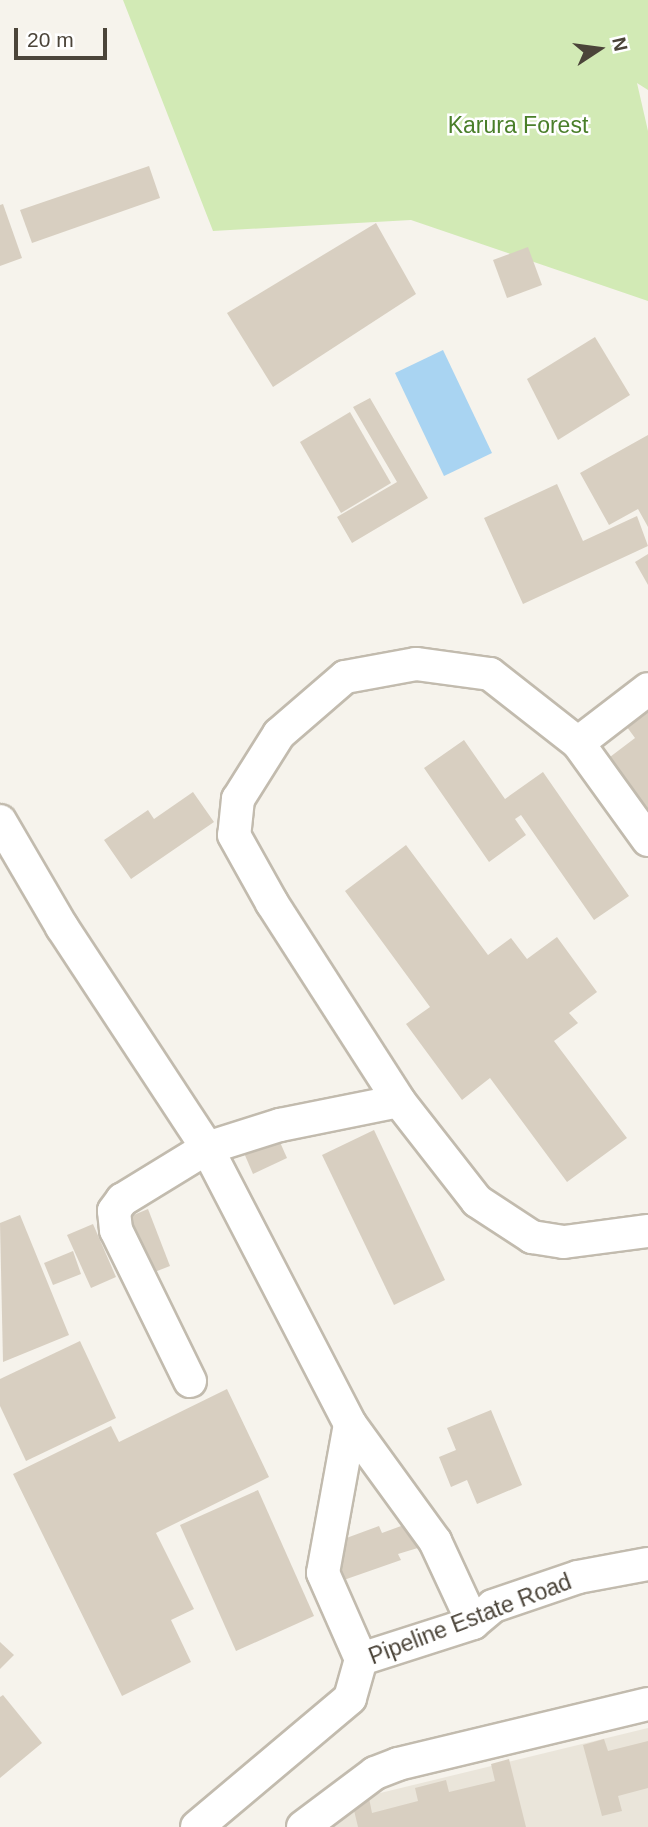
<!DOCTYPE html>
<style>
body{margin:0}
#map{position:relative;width:648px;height:1827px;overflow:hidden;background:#f6f3ec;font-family:Arial,sans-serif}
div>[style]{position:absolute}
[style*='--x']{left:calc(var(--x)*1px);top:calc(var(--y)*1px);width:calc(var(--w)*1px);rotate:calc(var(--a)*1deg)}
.residential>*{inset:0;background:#eae5da}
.green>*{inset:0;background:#d2eab5}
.water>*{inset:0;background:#a9d4f2}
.building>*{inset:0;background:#d8cfc1}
.roads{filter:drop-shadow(2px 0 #c2bbae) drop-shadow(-2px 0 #c2bbae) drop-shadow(0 2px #c2bbae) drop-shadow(0 -2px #c2bbae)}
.minor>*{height:32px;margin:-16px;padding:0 16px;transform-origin:16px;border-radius:16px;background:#fff}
span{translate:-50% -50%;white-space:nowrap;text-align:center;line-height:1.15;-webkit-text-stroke:5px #fff;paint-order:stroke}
.park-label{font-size:23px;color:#4a7f2a}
.street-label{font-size:23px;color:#4b4439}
.north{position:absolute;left:564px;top:14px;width:70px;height:70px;-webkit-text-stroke:5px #fff;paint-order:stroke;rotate:77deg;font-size:19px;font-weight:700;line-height:28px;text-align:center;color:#4b4439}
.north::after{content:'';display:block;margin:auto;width:24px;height:32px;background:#4b4439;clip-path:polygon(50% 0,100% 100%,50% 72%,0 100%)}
.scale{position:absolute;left:14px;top:28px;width:93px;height:32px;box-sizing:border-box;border:4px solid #4b4439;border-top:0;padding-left:9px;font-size:21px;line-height:24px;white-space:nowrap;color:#4b4439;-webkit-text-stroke:5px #fff;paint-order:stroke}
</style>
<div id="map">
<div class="residential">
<div style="clip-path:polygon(648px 1728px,648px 1827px,334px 1827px,372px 1795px)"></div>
</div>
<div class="green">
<div style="clip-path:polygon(123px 0,648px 0,648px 90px,637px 83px,648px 131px,648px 301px,411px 220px,213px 231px)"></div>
</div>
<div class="water">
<div style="clip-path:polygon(443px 350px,492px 453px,444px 476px,395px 373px)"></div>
</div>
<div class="building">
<div style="clip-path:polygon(149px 166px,160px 198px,32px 243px,20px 210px)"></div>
<div style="clip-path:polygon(3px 204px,22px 258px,0 266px,0 205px)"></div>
<div style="clip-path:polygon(376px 223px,416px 294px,273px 387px,227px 313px)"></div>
<div style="clip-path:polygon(528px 247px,542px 285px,507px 298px,493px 260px)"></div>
<div style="clip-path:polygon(595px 337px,630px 395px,558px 440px,527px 379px)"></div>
<div style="clip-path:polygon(370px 398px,428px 498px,352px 543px,337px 517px,397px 482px,353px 407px)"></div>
<div style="clip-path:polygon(350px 412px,391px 483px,341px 513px,300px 442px)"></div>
<div style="clip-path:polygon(648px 435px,648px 527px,638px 509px,609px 525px,580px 473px)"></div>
<div style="clip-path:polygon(557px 484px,583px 541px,637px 516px,648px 546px,523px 604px,484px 518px)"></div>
<div style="clip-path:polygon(648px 554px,648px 585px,635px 562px)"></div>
<div style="clip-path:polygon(648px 704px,648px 815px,606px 760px,635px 738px,624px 723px)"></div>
<div style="clip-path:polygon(464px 740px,505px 799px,543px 772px,629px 896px,594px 920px,521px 815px,515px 819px,526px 835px,489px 862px,424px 768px)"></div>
<div style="clip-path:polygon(193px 792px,214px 822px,131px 879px,104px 840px,148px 810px,154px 819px)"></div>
<div style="clip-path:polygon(406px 845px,488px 955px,511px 938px,527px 959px,557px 937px,597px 992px,569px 1013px,578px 1023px,554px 1041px,627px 1138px,567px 1182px,490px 1078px,462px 1100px,406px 1024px,430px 1007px,345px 891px)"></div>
<div style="clip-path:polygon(374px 1130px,445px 1280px,394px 1305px,322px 1155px)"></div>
<div style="clip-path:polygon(275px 1131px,287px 1158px,253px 1174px,241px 1146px)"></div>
<div style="clip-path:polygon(148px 1209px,170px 1266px,147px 1275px,124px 1219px)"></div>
<div style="clip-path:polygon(20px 1215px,69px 1335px,3px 1362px,0 1223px)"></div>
<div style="clip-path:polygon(93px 1224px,116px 1277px,91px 1288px,67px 1235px)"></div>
<div style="clip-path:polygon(73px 1251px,81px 1274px,53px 1285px,44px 1263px)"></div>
<div style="clip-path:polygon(80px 1341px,116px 1418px,26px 1461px,0 1406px,0 1379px)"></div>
<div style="clip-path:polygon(227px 1389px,269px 1477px,156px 1533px,194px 1609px,171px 1620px,191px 1662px,122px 1696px,13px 1474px,111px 1426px,119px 1442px)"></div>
<div style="clip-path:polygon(491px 1410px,522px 1485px,477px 1504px,467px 1480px,451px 1487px,439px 1457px,456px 1450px,447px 1428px)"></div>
<div style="clip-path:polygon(258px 1490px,314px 1616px,236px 1651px,180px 1525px)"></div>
<div style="clip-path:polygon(412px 1522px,421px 1547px,398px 1554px,401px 1560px,338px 1582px,327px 1554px,344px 1548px,341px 1540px,379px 1526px,382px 1533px)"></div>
<div style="clip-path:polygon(0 1642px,14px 1655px,0 1669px)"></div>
<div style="clip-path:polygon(3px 1695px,42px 1743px,0 1778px,0 1697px)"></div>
<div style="clip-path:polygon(604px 1739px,608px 1751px,648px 1741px,648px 1788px,618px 1796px,622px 1811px,602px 1816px,583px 1745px)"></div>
<div style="clip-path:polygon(509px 1759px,526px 1827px,358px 1827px,352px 1802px,369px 1798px,372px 1813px,418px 1801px,415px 1788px,446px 1780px,449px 1792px,495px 1781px,491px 1764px)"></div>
</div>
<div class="roads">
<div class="minor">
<div style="--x:578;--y:743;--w:88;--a:-37.6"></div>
<div style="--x:0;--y:821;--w:123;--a:59.7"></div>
<div style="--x:62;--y:927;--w:264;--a:56.7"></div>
<div style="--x:207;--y:1148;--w:311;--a:62.6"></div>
<div style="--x:350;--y:1424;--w:145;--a:54"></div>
<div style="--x:435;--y:1541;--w:90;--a:65.1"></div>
<div style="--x:648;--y:840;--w:120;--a:-125.8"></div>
<div style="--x:578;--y:743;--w:112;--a:-141.9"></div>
<div style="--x:490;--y:674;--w:75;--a:-172.3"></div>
<div style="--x:416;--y:664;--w:72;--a:169.6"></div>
<div style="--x:345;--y:677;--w:87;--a:139.2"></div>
<div style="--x:279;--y:734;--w:77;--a:122.2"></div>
<div style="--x:238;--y:799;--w:36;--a:96"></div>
<div style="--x:234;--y:835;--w:78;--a:60.8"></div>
<div style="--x:272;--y:903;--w:235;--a:57.3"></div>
<div style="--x:399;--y:1101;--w:127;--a:52"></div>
<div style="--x:477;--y:1201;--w:66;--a:33.2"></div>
<div style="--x:532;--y:1237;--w:32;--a:9"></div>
<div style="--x:564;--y:1242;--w:85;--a:-7.5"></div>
<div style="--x:190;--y:1381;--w:168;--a:-116.1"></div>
<div style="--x:116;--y:1230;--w:19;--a:-96"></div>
<div style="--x:114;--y:1211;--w:14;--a:-54"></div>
<div style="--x:122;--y:1200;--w:100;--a:-31.5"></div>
<div style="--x:207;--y:1148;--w:77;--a:-17.5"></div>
<div style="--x:280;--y:1125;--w:121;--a:-11.4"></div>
<div style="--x:350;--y:1424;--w:151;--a:100.3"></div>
<div style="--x:323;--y:1573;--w:94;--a:66.2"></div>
<div style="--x:197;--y:1827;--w:200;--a:-40.1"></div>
<div style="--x:350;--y:1698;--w:41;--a:-74.2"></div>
<div style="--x:361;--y:1659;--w:118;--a:-17.8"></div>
<div style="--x:473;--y:1623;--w:26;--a:-40"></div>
<div style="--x:493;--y:1606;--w:90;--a:-18.8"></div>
<div style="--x:578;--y:1577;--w:71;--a:-10.5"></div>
<div style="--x:303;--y:1827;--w:90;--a:-36.9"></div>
<div style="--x:375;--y:1773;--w:25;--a:-21"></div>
<div style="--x:398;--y:1764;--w:257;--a:-13.5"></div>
</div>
</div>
<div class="park-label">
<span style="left:518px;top:125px">Karura Forest</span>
</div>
<div class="street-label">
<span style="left:470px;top:1619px;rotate:-21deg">Pipeline Estate Road</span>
</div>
<div class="north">N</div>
<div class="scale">20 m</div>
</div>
